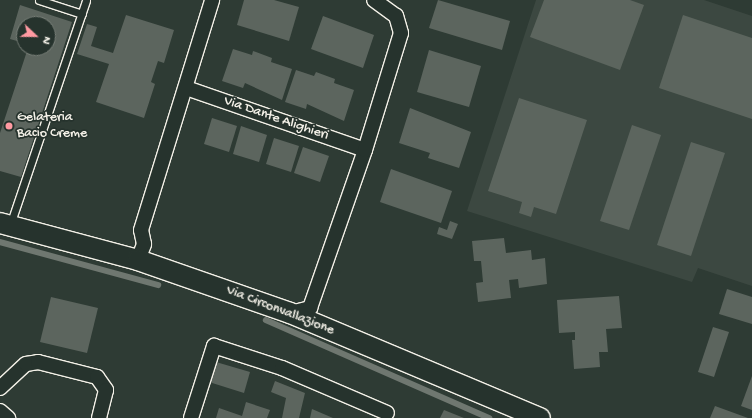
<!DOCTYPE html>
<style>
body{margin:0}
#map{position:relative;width:752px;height:418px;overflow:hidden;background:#2e3b34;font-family:"Gochi Hand",sans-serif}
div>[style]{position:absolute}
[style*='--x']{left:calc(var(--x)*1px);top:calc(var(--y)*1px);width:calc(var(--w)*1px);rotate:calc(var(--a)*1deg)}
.built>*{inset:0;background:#3c4841}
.stream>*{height:5.5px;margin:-2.75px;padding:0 2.75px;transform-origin:2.75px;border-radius:2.75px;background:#6f7770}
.building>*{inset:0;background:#5c655e}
.roads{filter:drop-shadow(1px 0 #f4f1e8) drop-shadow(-1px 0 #f4f1e8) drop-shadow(0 1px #f4f1e8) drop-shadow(0 -1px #f4f1e8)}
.lane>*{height:7px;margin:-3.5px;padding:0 3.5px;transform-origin:3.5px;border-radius:3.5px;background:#26332d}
.street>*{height:14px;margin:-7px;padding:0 7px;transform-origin:7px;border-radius:7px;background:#26332d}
.secondary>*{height:20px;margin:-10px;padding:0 10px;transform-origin:10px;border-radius:10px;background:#26332d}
.dots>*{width:11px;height:11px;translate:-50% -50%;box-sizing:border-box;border:2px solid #26332d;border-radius:50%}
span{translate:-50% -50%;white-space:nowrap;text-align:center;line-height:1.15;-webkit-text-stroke:3.5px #26332d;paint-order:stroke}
.poi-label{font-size:14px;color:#f4f1e8}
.left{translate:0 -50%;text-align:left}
.street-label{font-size:14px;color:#f4f1e8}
.north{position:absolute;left:16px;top:16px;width:40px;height:40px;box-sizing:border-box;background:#26332d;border:1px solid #787f78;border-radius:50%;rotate:112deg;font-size:11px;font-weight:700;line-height:16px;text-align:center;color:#f4f1e8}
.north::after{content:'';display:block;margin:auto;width:14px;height:18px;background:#ff9aa2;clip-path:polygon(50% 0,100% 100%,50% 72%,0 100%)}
</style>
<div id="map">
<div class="built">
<div style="clip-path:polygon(536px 0,704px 0,752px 16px,752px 286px,698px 268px,692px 282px,467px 211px)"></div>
</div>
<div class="stream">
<div style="--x:0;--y:242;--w:164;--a:15.2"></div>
<div style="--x:266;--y:320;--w:244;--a:23.7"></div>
</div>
<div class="building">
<div style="clip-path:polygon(244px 0,274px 0,299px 7px,289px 41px,237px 25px)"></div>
<div style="clip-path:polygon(438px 0,510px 21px,502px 50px,429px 28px)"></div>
<div style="clip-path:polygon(544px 0,630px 0,644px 5px,620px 70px,530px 37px)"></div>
<div style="clip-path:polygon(20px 5px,72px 22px,21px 177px,0 171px,0 133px,28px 48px,48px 48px,48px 24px,24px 24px,24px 43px,10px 39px)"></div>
<div style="clip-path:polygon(126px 15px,174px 30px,164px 63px,158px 61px,151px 82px,155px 84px,144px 118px,96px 102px,109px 64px,77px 54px,87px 24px,97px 27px,91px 46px,113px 53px)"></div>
<div style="clip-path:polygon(683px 15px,752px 38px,752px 119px,659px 88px)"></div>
<div style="clip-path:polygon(323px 16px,374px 35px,363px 68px,311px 49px)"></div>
<div style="clip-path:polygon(233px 49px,252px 55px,253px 51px,272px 58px,271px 62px,292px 69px,282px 100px,245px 83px,243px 88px,222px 81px)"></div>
<div style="clip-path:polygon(429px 50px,481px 66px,469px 107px,417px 92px)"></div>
<div style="clip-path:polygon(296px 70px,314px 76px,316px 72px,335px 79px,334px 83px,354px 90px,344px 121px,307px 104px,306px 109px,285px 102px)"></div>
<div style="clip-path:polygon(519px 98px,587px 120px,556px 214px,534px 207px,531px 217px,519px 213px,522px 202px,488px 191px)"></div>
<div style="clip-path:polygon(410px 108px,471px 132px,459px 168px,428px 158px,430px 153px,399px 143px)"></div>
<div style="clip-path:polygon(212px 118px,237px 126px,229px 152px,204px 144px)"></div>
<div style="clip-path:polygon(632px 125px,661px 135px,629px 230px,600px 221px)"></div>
<div style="clip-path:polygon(241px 126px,267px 135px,259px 162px,233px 154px)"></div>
<div style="clip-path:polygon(274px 138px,299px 146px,291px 172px,266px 164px)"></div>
<div style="clip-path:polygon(691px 142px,725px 153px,691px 256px,657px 245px)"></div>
<div style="clip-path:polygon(303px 147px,329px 156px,320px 182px,294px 173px)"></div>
<div style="clip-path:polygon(391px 169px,452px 191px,441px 223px,380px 202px)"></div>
<div style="clip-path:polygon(450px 221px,458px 224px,452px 239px,437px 234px,439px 227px,447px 230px)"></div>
<div style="clip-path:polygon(504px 238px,506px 253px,531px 250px,532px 260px,545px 258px,547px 284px,519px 288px,518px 279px,509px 280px,511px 298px,478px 302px,476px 283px,483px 282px,481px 261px,474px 261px,472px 241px)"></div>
<div style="clip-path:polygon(727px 289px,752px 297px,752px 324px,719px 314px)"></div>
<div style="clip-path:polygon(619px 296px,622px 328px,606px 329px,608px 352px,599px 352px,600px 367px,574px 369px,572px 340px,575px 340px,575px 332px,559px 333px,557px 300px)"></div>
<div style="clip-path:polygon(51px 297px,98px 308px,87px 353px,40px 342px)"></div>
<div style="clip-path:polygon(713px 327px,729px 332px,714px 377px,698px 372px)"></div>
<div style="clip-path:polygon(216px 362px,250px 372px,244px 393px,209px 382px)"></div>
<div style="clip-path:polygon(752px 376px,752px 410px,741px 406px)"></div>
<div style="clip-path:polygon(275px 381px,305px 393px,299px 418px,282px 418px,286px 398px,271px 392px)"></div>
<div style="clip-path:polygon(246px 402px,270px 410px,267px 418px,216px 418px,219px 408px,242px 416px)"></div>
<div style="clip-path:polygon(715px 406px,748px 418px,710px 418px)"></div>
<div style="clip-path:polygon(312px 409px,333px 418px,310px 418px)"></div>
<div style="clip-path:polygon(444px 410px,464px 418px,440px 418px)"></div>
</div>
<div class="roads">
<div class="lane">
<div style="--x:39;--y:0;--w:45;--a:18"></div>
<div style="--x:10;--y:225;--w:237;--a:-71.3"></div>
</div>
<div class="street">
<div style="--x:186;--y:88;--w:189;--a:19.1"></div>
<div style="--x:138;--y:260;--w:17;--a:-69"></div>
<div style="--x:144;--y:244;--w:14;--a:-102"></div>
<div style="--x:141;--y:230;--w:241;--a:-72.8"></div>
<div style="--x:290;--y:313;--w:21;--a:-14"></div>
<div style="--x:310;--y:308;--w:167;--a:-70.8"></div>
<div style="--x:365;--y:150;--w:122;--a:-72.9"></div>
<div style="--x:401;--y:33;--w:18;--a:-106"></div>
<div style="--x:396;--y:16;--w:27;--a:-144"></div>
<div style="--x:0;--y:388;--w:35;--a:-43"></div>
<div style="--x:26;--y:364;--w:12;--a:-9"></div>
<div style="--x:38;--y:362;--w:61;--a:14.3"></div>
<div style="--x:97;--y:377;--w:16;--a:55"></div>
<div style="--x:106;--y:390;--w:29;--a:104"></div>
<div style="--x:0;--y:411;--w:11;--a:41"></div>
<div style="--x:191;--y:418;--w:76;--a:-72.3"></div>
<div style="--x:214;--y:346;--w:71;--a:17.9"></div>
<div style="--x:282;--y:368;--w:114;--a:23.2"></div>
</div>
<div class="secondary">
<div style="--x:0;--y:223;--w:143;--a:15"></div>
<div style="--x:138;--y:260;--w:161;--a:19.2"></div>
<div style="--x:290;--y:313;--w:271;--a:22.8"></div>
</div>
</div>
<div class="dots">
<div style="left:9px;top:126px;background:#ff9aa2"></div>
</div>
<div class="poi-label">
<span class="left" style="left:17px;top:126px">Gelateria<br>Bacio Creme</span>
</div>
<div class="street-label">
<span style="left:276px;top:119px;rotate:19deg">Via Dante Alighieri</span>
<span style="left:280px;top:311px;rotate:21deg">Via Circonvallazione</span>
</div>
<div class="north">N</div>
</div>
